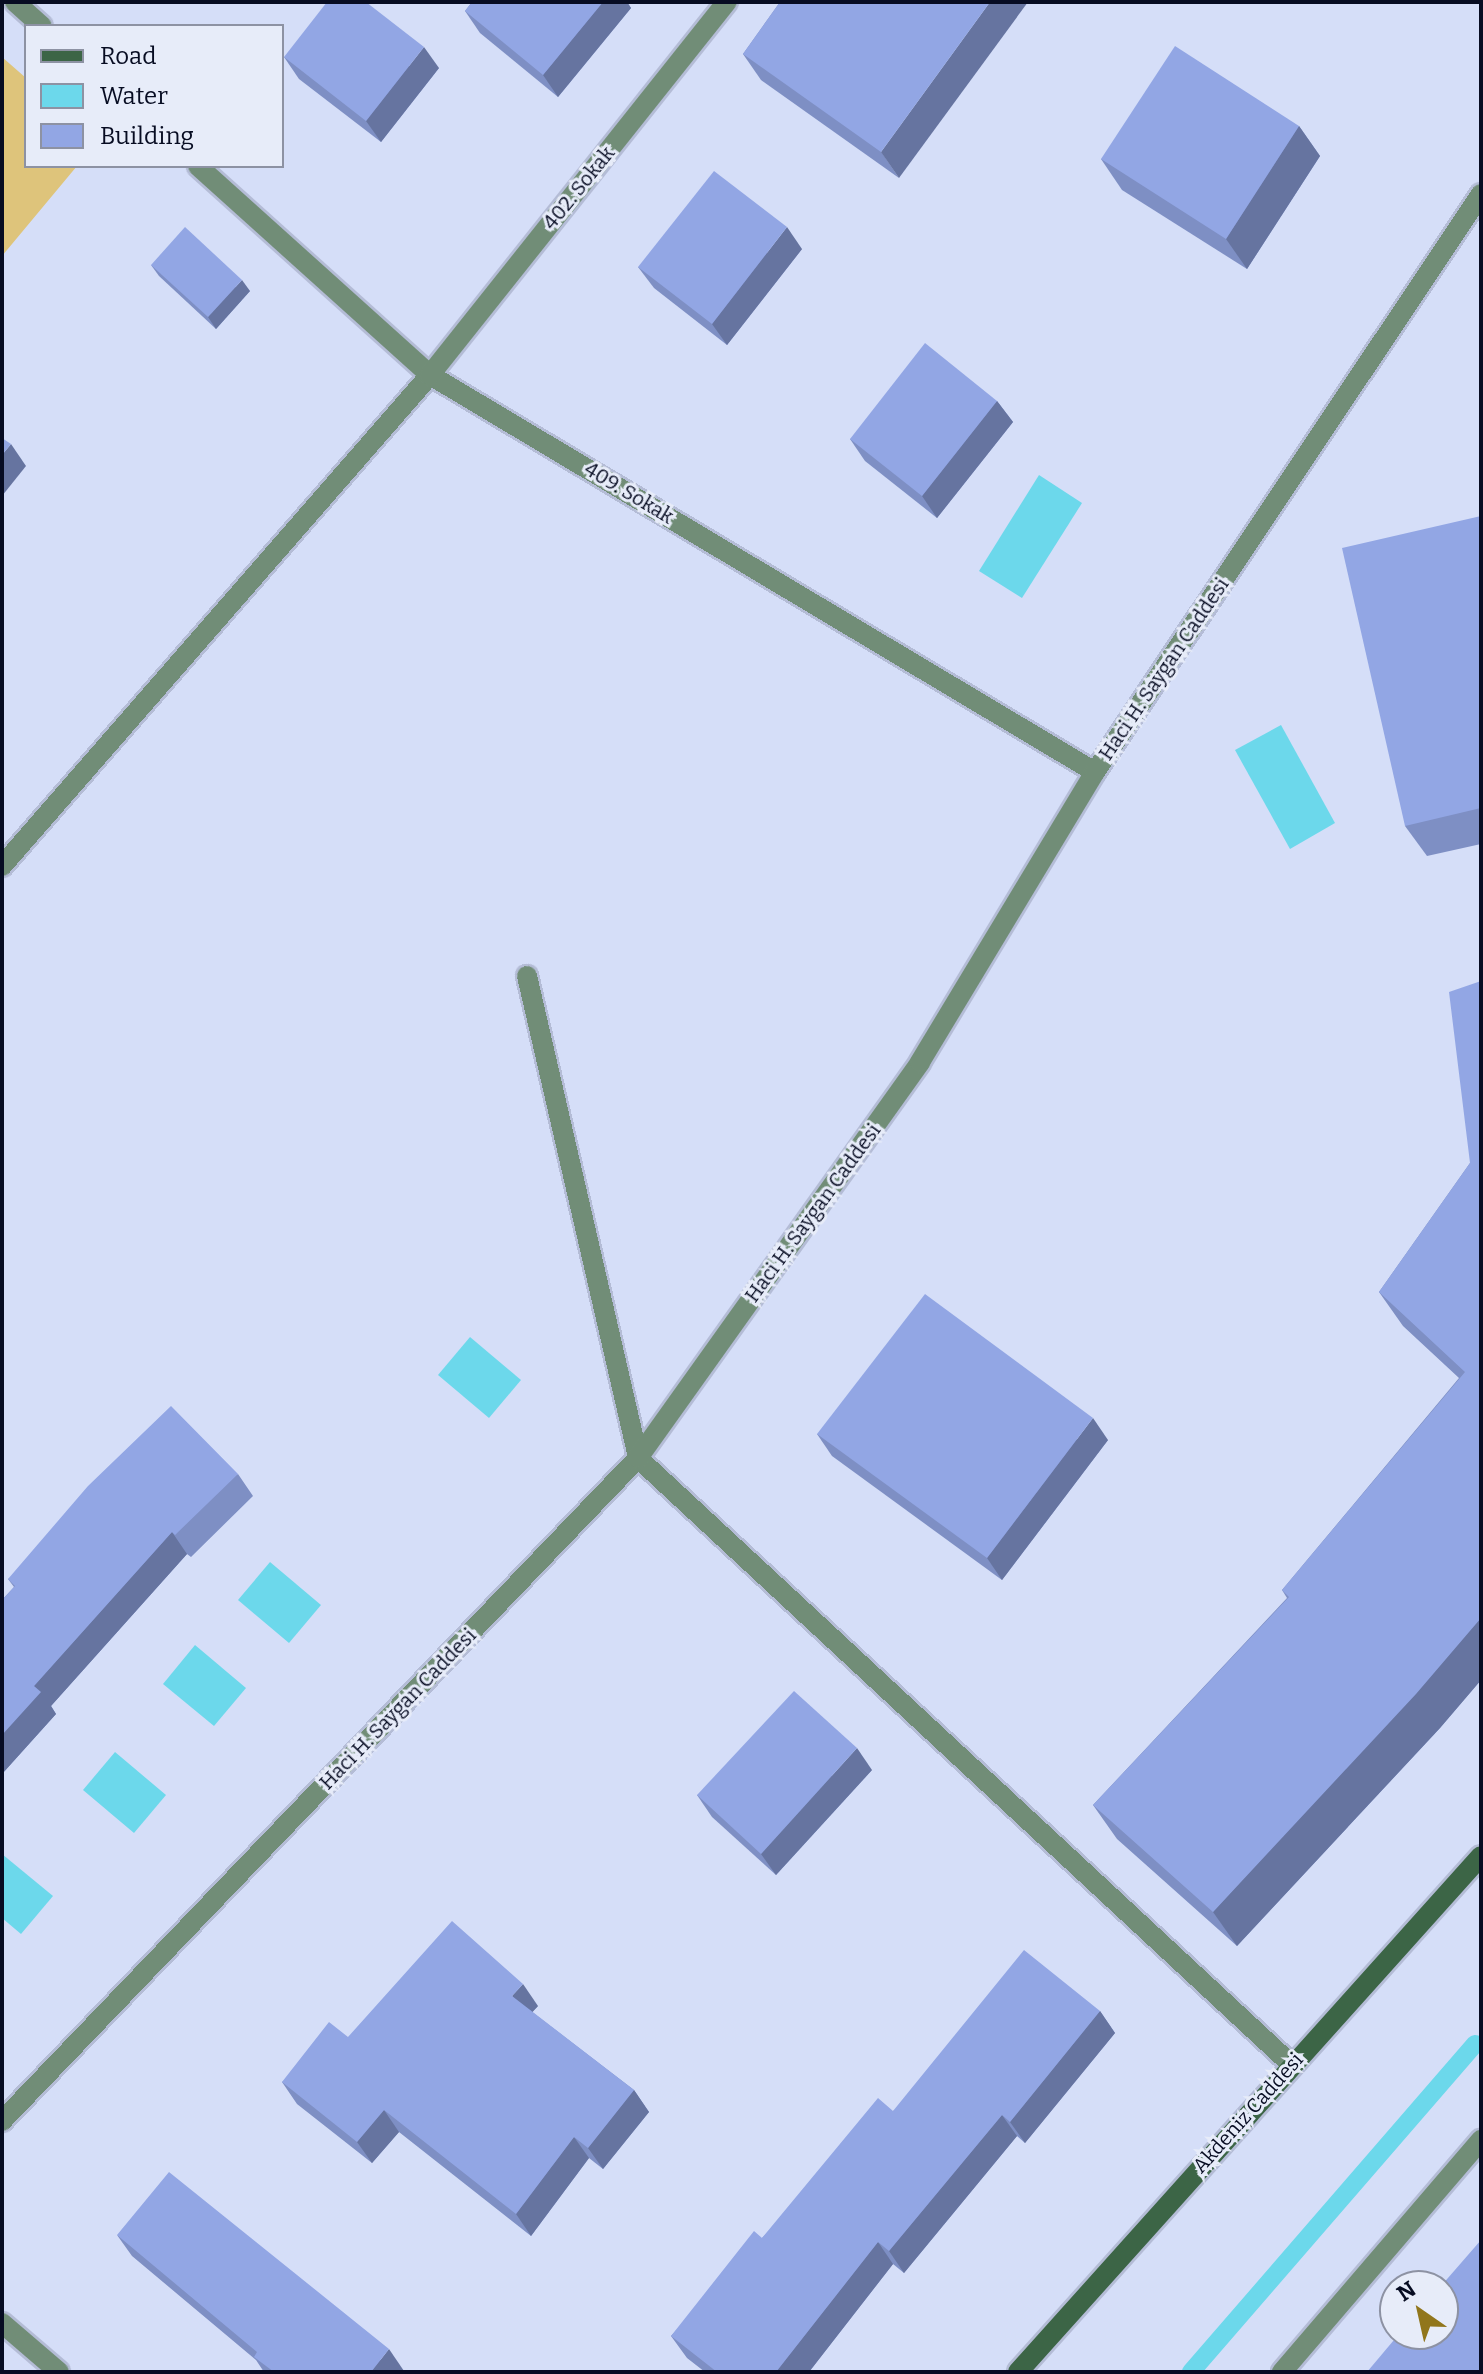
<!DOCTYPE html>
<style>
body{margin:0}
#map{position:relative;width:1483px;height:2374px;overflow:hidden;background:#d5def8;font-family:Bitter,serif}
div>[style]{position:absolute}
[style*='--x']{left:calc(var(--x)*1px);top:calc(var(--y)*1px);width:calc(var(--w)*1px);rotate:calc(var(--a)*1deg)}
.green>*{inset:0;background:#dec47b}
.water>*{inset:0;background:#6cd8eb}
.stream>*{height:18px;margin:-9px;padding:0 9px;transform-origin:9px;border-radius:9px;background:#6cd8eb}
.roads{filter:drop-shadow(2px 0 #b4bcd6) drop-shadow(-2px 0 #b4bcd6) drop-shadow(0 2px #b4bcd6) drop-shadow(0 -2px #b4bcd6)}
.service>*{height:20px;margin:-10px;padding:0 10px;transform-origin:10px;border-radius:10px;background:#718d77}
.minor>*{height:20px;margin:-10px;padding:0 10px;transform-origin:10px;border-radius:10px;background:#718d77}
.tertiary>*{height:20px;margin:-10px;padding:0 10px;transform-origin:10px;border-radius:10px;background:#718d77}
.secondary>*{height:20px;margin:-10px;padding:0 10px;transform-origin:10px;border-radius:10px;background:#3c6546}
.wall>*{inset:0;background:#7e8fc4}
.shaded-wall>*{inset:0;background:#6674a0}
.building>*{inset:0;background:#92a6e4}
span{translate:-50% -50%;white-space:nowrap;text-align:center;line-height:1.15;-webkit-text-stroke:6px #e7ecf9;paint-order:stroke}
.street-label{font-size:20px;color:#070c22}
.frame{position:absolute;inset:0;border:4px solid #070c22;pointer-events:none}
.legend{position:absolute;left:24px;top:24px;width:260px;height:144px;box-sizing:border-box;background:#e7ecf9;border:2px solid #8d92a3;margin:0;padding:10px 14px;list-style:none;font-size:24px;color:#070c22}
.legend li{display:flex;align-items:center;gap:16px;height:40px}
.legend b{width:40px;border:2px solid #8d92a3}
.north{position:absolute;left:1379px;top:2270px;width:80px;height:80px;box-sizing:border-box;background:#e7ecf9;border:2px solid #8d92a3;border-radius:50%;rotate:326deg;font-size:22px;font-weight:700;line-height:32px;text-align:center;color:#070c22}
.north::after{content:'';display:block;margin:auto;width:28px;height:36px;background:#91761c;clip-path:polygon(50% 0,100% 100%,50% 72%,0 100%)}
</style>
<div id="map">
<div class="green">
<div style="clip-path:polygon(2px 57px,26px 78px,26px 166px,77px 166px,2px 256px)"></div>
</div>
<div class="water">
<div style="clip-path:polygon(1039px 475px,1082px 503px,1022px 598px,979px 571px)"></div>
<div style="clip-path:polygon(1281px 725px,1335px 823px,1290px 849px,1235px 750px)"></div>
<div style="clip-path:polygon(470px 1337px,521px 1380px,489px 1418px,438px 1375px)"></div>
<div style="clip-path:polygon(270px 1562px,321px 1605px,289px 1643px,238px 1600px)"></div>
<div style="clip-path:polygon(195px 1645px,246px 1688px,214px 1726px,163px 1684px)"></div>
<div style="clip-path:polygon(115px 1752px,166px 1795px,134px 1833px,83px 1790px)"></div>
<div style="clip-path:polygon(2px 1854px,53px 1896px,21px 1934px,2px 1918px)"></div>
</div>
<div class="stream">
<div style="--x:1191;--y:2372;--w:434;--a:-49.1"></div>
</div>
<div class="roads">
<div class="service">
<div style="--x:2;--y:866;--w:651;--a:-48.92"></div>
</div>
<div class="minor">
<div style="--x:15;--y:2;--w:36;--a:42"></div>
<div style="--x:198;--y:166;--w:312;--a:42"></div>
<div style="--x:430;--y:375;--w:774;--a:30.84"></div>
<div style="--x:430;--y:375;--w:477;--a:-51.5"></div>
<div style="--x:527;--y:976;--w:495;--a:77"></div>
<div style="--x:638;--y:1458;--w:892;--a:42.87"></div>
<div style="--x:2;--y:2323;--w:75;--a:40.7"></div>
<div style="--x:1282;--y:2372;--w:306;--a:-49.4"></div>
</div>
<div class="tertiary">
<div style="--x:2;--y:2121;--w:919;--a:-46.19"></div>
<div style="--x:638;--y:1458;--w:486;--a:-54.5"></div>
<div style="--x:920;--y:1062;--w:339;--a:-58.9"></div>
<div style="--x:1095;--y:772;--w:695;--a:-56.26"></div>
</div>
<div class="secondary">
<div style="--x:1018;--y:2372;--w:693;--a:-48.1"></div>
</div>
</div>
<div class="wall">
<div style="clip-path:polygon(472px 2px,627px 2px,631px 8px,558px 97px,480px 33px,465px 11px)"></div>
<div style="clip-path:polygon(780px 2px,899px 178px,761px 80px,743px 54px)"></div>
<div style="clip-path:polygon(284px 57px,439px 68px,381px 142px,299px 79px)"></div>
<div style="clip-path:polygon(1299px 126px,1320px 156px,1247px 269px,1122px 190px,1101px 159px)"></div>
<div style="clip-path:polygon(802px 249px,727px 345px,654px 288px,638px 267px)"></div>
<div style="clip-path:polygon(151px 265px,250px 291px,216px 329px,159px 276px)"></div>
<div style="clip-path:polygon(997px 401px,1013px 422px,937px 518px,865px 461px,850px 439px)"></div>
<div style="clip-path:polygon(1481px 516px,1481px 844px,1427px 856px,1405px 826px)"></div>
<div style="clip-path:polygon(1481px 981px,1481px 1680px,1440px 1728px,1237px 1946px,1117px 1839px,1093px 1805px,1287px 1598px,1282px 1590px,1459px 1378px,1403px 1326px,1379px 1292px,1470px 1163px)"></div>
<div style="clip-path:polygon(817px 1434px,1108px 1440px,1002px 1580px,832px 1456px)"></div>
<div style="clip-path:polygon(238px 1474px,253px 1496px,191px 1557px,187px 1554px,51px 1706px,56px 1714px,2px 1774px,2px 1600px,14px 1587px,8px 1579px)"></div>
<div style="clip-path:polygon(872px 1770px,776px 1875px,712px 1817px,697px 1795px)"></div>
<div style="clip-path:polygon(538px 2006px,532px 2012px,634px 2090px,649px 2112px,603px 2169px,589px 2158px,531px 2236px,399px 2132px,372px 2163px,297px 2104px,282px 2082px,348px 2037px)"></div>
<div style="clip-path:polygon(1100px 2011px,1115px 2033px,1025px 2143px,1017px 2136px,904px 2273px,893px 2264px,809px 2372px,705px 2372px,687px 2358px,671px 2336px,762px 2238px,893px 2111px)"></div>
<div style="clip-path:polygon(117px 2235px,404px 2371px,403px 2372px,264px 2372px,256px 2360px,132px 2256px)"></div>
</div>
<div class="shaded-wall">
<div style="clip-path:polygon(603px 2px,627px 2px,631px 8px,558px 97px,543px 75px)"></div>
<div style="clip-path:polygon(990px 2px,1028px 2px,899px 178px,881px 152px)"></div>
<div style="clip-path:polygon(424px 47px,439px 68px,381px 142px,366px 121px)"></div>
<div style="clip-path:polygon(1299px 126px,1320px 156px,1247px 269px,1226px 239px)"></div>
<div style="clip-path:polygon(787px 227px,802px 249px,727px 345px,712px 324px)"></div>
<div style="clip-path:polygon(242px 280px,250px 291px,216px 329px,208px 317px)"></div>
<div style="clip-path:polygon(997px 401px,1013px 422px,937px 518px,922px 496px)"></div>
<div style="clip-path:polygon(11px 444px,26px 466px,2px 496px,2px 455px)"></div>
<div style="clip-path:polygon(1093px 1418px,1108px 1440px,1002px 1580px,987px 1558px)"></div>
<div style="clip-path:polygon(172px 1532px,187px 1554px,51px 1706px,56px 1714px,2px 1774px,2px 1735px,34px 1686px)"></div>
<div style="clip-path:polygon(1481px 1618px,1481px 1680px,1440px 1728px,1237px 1946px,1213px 1912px)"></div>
<div style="clip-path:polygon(857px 1748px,872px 1770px,776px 1875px,761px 1854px)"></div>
<div style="clip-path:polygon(523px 1984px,538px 2006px,527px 2018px,512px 1996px)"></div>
<div style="clip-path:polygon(1100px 2011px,1115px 2033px,1025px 2143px,1010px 2122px)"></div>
<div style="clip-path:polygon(634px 2090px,649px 2112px,603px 2169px,588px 2148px)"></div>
<div style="clip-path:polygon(384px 2110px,399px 2132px,372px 2163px,357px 2142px)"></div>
<div style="clip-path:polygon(1002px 2115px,1017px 2136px,904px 2273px,889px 2251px)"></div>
<div style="clip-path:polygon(574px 2137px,589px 2158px,531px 2236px,516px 2214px)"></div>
<div style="clip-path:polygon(878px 2242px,893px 2264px,809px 2372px,776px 2372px)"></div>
<div style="clip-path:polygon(389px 2349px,404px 2371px,403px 2372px,371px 2372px)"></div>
</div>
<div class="building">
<div style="clip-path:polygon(327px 2px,366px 2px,424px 47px,366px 121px,284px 57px)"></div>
<div style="clip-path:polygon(472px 2px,603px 2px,543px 75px,465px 11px)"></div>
<div style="clip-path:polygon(780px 2px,990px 2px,881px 152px,743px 54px)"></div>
<div style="clip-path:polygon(1175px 46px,1299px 126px,1226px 239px,1101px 159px)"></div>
<div style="clip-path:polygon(714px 171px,787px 227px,712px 324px,638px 267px)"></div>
<div style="clip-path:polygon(185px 227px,242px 280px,208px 317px,151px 265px)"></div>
<div style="clip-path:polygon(925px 343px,997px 401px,922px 496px,850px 439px)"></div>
<div style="clip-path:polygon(2px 438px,11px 444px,2px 455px)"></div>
<div style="clip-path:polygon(1481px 516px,1481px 808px,1405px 826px,1342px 548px)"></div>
<div style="clip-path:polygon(1481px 981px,1481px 1618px,1416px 1694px,1213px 1912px,1093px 1805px,1289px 1597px,1282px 1590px,1465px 1372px,1379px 1292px,1470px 1163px,1449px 992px)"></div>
<div style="clip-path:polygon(925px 1294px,1093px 1418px,987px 1558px,817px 1434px)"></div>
<div style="clip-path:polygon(171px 1406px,238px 1474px,175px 1535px,172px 1532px,34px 1686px,41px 1692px,2px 1735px,2px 1600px,15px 1586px,8px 1579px,88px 1486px)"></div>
<div style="clip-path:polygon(794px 1691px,857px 1748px,761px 1854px,697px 1795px)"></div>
<div style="clip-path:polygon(452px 1921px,523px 1984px,512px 1996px,634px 2090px,588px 2148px,574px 2137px,516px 2214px,384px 2110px,357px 2142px,282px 2082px,329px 2022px,348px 2037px)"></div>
<div style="clip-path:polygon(1024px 1950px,1100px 2011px,1010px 2122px,1002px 2115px,889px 2251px,878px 2242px,776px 2372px,717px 2372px,671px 2336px,754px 2231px,762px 2238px,878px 2098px,893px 2111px)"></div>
<div style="clip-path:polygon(169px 2172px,389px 2349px,371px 2372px,274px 2372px,254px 2357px,257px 2352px,117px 2235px)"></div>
<div style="clip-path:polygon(1481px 2240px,1481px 2372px,1367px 2372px,1399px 2334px,1443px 2334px,1443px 2286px,1441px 2286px)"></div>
</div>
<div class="street-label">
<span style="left:579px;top:188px;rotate:-51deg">402. Sokak</span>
<span style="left:629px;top:493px;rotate:31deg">409. Sokak</span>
<span style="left:1164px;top:669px;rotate:-56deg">Haci H. Saygan Caddesi</span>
<span style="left:813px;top:1213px;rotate:-54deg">Haci H. Saygan Caddesi</span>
<span style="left:398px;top:1709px;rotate:-46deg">Haci H. Saygan Caddesi</span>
<span style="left:1248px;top:2113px;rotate:-48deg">Akdeniz Caddesi</span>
</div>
<div class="frame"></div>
<ul class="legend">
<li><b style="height:10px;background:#3c6546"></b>Road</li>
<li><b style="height:22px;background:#6cd8eb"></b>Water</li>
<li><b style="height:22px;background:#92a6e4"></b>Building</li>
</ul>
<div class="north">N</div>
</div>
